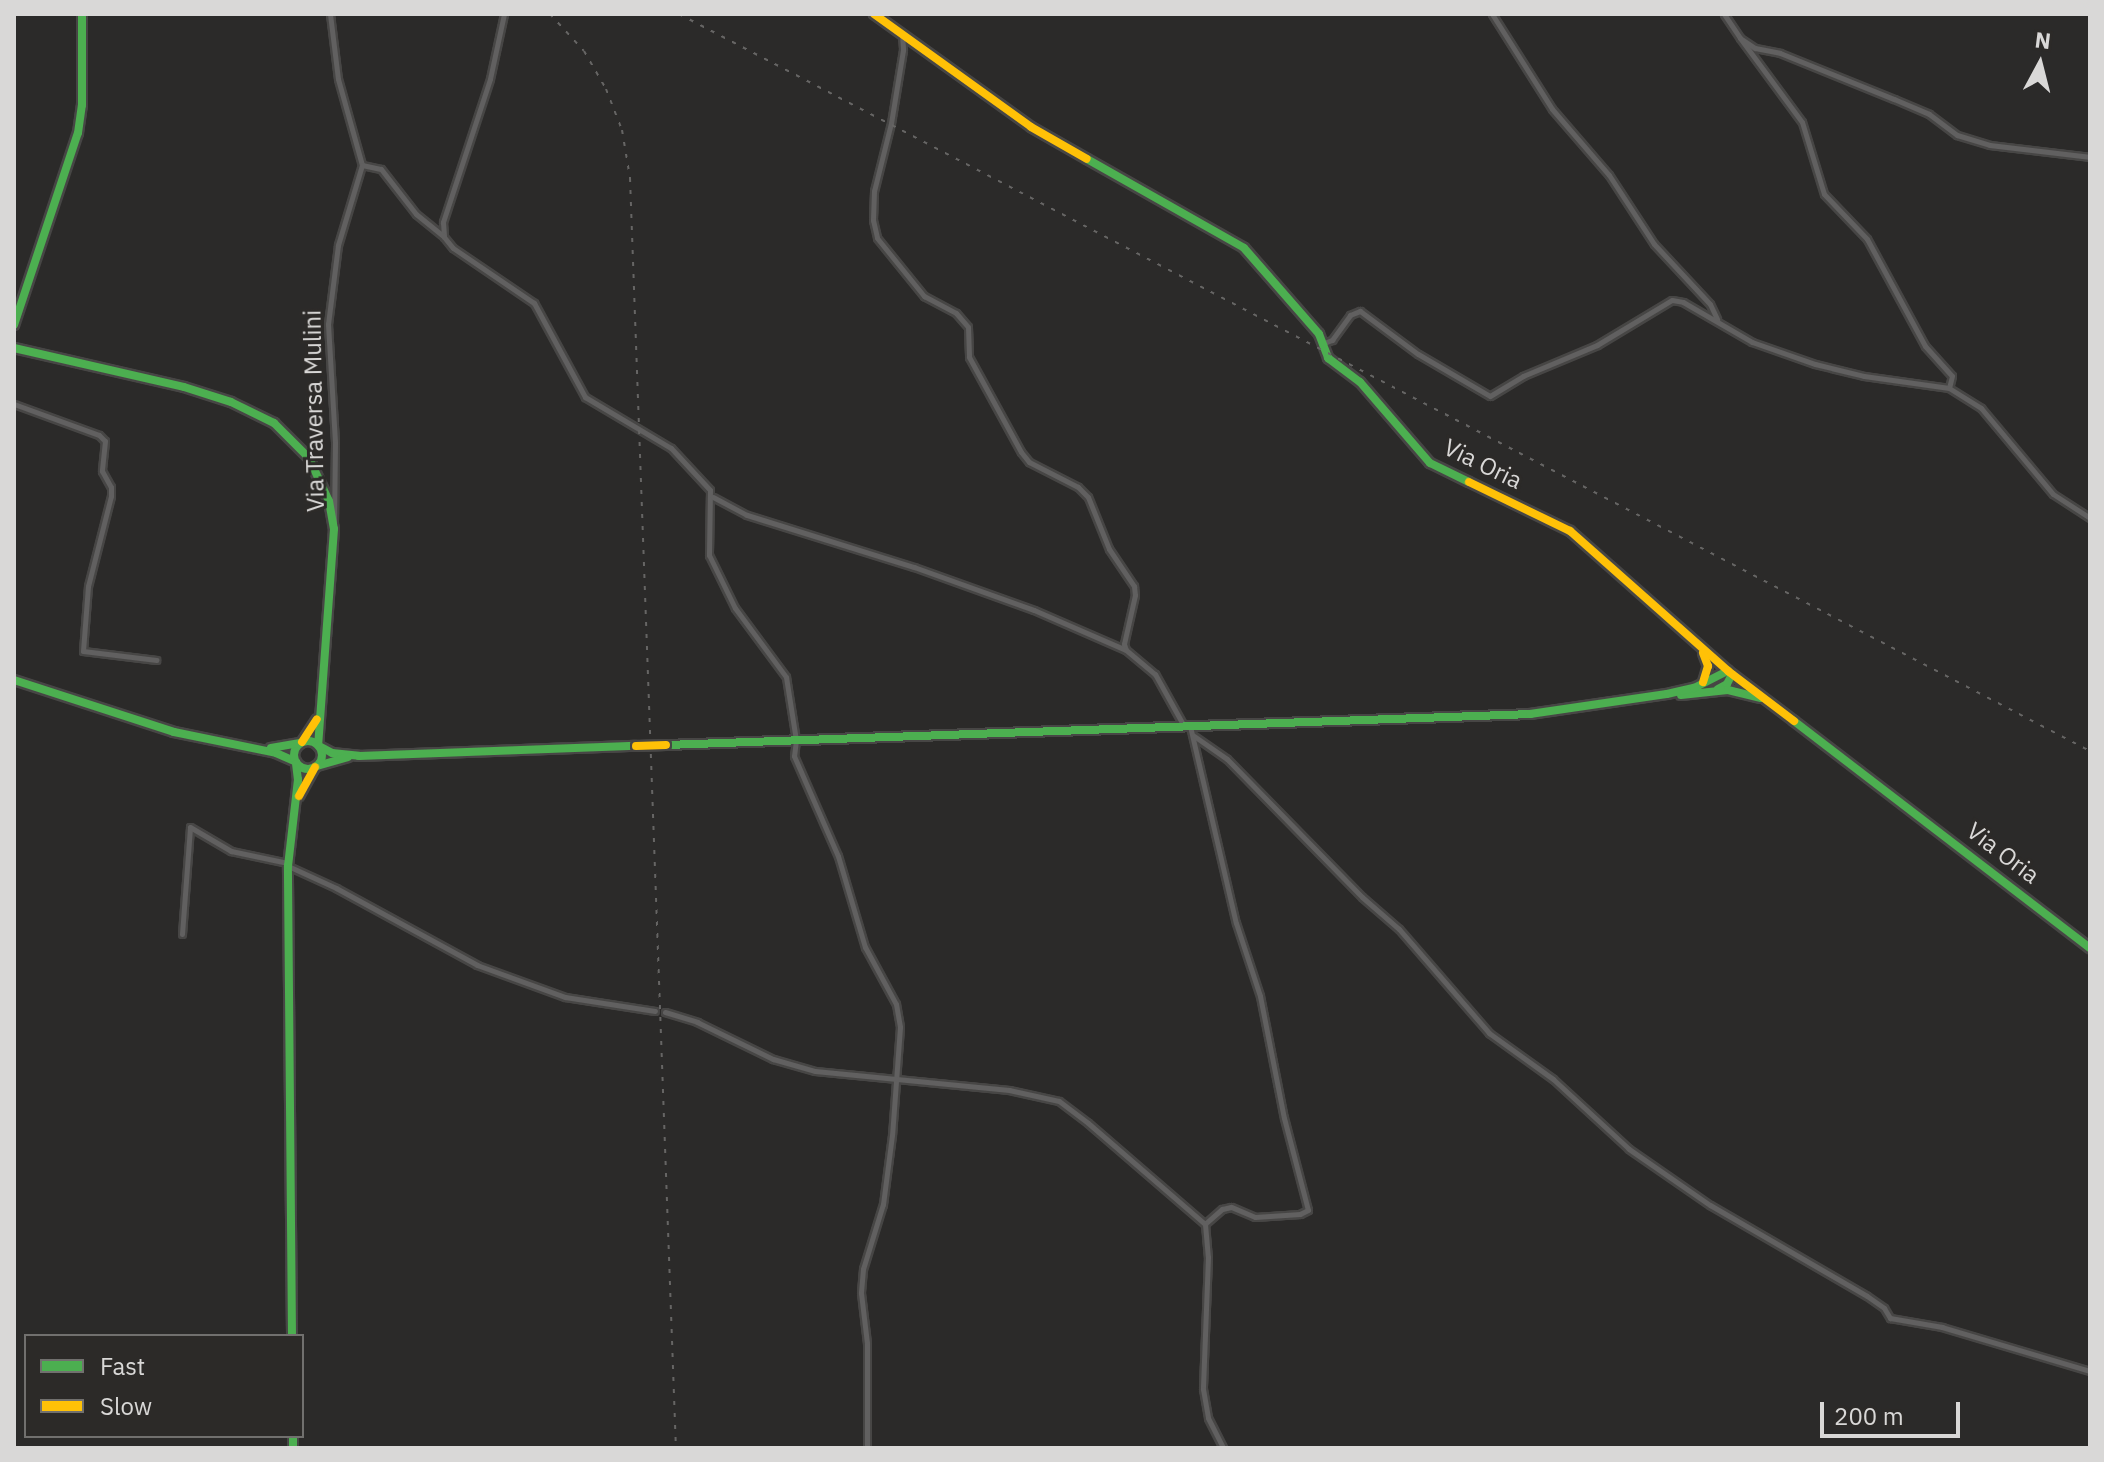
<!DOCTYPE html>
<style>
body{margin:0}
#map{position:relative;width:2104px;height:1462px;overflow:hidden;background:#2b2a29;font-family:"IBM Plex Sans",sans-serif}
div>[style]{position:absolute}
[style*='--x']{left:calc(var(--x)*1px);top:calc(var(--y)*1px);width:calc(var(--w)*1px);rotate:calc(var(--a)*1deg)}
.roads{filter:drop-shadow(2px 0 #474645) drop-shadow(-2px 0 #474645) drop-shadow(0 2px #474645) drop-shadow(0 -2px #474645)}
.street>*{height:5px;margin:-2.5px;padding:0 2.5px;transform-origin:2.5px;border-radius:2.5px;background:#616060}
.fast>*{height:8px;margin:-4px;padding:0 4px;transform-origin:4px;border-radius:4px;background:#4caf50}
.fast>.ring{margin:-4px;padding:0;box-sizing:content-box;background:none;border:8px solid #4caf50;border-radius:50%}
.slow>*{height:8px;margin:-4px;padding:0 4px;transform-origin:4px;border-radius:4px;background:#ffc107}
.rail>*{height:2px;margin-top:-1px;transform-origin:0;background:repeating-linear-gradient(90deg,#666564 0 4px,transparent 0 12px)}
.bridges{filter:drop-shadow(2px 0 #474645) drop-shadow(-2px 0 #474645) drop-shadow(0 2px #474645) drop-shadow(0 -2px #474645)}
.slow-bridge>*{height:8px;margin:-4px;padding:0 4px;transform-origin:4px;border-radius:4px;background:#ffc107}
span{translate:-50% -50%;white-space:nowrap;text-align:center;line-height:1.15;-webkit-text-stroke:6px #2c2a28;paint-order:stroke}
.street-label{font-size:24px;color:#d9d8d7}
.frame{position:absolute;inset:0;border:16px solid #d9d8d7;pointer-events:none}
.legend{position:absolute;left:24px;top:1334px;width:280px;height:104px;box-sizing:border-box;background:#2c2a28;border:2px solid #71706e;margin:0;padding:10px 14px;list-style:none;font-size:24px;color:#d9d8d7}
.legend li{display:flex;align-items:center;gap:16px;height:40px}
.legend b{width:40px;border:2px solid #71706e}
.north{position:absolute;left:2000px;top:24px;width:80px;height:80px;-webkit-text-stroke:6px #2c2a28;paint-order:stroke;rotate:7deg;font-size:22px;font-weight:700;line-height:32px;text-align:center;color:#d9d8d7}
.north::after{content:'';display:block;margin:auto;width:28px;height:36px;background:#d9d8d7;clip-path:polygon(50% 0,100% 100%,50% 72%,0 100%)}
.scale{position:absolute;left:1820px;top:1402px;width:140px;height:36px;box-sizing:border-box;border:4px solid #d9d8d7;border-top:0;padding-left:10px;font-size:24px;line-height:28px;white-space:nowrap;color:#d9d8d7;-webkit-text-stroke:6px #2c2a28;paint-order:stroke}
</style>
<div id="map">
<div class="roads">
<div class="street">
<div style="--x:330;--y:14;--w:65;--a:83"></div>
<div style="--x:338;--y:79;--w:89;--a:74.4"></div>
<div style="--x:362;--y:165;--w:84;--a:106.7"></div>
<div style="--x:338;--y:245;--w:80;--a:97.2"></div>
<div style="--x:328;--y:324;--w:119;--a:86.6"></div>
<div style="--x:335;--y:443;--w:81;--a:90.7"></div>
<div style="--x:504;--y:14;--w:66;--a:102.2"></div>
<div style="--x:490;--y:79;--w:151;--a:108.2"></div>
<div style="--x:443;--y:222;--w:15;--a:86"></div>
<div style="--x:444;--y:237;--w:14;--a:51"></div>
<div style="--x:453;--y:248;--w:98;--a:34.2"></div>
<div style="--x:534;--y:303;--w:107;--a:61.5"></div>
<div style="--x:585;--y:397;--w:100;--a:30.7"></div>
<div style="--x:671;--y:448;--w:57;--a:47.1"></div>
<div style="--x:710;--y:490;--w:65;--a:90.9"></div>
<div style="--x:709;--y:555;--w:59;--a:63.9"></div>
<div style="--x:735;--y:608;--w:86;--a:53.5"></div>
<div style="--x:786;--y:677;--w:64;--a:81"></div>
<div style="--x:796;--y:740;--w:16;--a:97"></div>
<div style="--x:794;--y:756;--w:109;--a:66.3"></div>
<div style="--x:838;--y:856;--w:95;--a:73.5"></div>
<div style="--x:865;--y:947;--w:65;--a:61.5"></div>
<div style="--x:896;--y:1004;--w:23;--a:80"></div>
<div style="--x:900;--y:1027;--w:108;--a:94.2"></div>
<div style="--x:892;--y:1135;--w:70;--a:97.4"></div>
<div style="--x:883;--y:1204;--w:68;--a:107.1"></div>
<div style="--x:863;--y:1269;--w:24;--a:95"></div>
<div style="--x:861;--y:1293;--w:50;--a:83.2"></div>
<div style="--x:867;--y:1343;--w:105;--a:90"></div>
<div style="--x:1492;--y:14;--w:112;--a:57.7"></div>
<div style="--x:1552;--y:109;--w:87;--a:49.2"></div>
<div style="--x:1609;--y:175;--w:82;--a:56.9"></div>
<div style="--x:1654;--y:244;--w:82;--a:47"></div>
<div style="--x:1710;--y:304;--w:17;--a:65"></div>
<div style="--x:1724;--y:14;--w:29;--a:56"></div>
<div style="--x:1740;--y:38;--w:18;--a:34"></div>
<div style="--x:1755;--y:48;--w:25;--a:11"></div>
<div style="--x:1780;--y:53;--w:123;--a:22"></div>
<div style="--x:1894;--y:99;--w:38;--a:23"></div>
<div style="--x:1929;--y:114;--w:35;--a:37"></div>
<div style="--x:1957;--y:135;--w:34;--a:17"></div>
<div style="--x:1990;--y:145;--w:101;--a:6.8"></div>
<div style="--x:902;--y:34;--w:16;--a:86"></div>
<div style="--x:903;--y:50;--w:74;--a:99.3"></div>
<div style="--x:891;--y:123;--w:70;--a:104"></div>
<div style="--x:874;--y:191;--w:29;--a:92"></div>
<div style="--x:873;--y:220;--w:18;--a:77"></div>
<div style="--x:877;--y:238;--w:75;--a:51"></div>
<div style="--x:924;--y:296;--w:36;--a:28"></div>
<div style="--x:956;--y:313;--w:18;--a:49"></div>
<div style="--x:968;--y:327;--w:30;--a:88"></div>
<div style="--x:969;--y:357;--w:108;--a:61.3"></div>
<div style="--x:1021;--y:452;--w:13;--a:51"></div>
<div style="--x:1029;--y:462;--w:55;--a:27"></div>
<div style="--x:1078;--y:487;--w:14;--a:45"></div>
<div style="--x:1088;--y:497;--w:56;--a:68"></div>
<div style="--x:1109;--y:549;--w:45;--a:56"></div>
<div style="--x:1134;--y:586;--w:9;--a:84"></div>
<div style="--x:1135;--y:595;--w:50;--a:102.7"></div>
<div style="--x:1124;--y:644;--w:6;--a:72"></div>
<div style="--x:1126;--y:650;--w:38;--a:40"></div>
<div style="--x:1155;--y:674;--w:60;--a:60.9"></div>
<div style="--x:1740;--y:38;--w:104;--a:53.6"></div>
<div style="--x:1802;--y:122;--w:75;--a:73"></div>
<div style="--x:1824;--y:194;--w:62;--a:46.3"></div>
<div style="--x:1867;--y:239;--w:122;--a:61.5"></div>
<div style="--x:1925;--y:346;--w:40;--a:48"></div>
<div style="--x:1952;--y:376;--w:12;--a:104"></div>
<div style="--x:362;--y:165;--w:19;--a:12"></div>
<div style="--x:381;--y:169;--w:57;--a:52.1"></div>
<div style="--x:416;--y:214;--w:35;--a:39"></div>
<div style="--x:1324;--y:343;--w:9;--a:-21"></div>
<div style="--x:1332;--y:340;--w:31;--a:-54"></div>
<div style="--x:1350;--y:315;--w:11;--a:-22"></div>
<div style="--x:1360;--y:311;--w:72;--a:36.6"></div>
<div style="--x:1418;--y:354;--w:83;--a:30.3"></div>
<div style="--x:1490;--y:396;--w:39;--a:-31"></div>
<div style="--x:1523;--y:376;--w:80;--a:-22.7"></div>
<div style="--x:1597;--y:345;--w:87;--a:-31"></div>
<div style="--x:1672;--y:300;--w:11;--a:10"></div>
<div style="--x:1683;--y:302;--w:80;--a:30.1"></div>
<div style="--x:1752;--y:342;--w:67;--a:19.2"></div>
<div style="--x:1815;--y:364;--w:50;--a:13.8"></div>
<div style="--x:1864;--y:376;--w:86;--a:8"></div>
<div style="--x:1949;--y:388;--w:38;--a:32"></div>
<div style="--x:1981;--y:408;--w:112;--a:50.1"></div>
<div style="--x:2053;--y:494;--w:44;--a:33"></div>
<div style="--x:14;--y:404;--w:90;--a:20"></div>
<div style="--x:99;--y:435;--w:8;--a:45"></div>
<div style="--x:105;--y:441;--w:30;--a:96"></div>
<div style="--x:102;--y:471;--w:18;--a:61"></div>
<div style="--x:111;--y:487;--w:9;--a:90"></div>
<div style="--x:111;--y:496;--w:93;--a:104.3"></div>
<div style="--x:88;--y:586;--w:65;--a:94.4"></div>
<div style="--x:83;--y:651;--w:74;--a:7"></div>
<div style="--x:713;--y:497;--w:38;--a:28"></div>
<div style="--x:747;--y:515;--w:175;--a:17.3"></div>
<div style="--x:914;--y:567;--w:127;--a:19.7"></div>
<div style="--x:1034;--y:610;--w:100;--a:23.5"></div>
<div style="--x:1190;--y:726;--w:202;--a:76.9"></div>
<div style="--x:1236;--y:923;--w:77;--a:71.8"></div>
<div style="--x:1260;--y:996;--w:124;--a:78.9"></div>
<div style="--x:1284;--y:1118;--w:95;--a:75.4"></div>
<div style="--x:1308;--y:1210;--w:9;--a:153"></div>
<div style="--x:1300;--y:1214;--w:45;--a:176.2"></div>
<div style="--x:1255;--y:1217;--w:26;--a:-157"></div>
<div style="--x:1231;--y:1207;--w:9;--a:167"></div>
<div style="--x:1222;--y:1209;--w:23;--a:139"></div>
<div style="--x:1194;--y:736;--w:40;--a:34.9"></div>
<div style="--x:1227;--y:759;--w:193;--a:45.6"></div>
<div style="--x:1362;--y:897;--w:49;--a:40.9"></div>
<div style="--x:1399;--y:929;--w:138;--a:49.1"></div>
<div style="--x:1489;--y:1033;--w:79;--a:35.7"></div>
<div style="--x:1553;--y:1079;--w:103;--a:42.6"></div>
<div style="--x:1629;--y:1149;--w:98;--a:34.7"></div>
<div style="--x:1710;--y:1205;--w:181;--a:30.1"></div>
<div style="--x:1867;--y:1296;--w:21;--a:35"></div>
<div style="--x:1884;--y:1308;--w:12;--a:59"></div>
<div style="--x:1890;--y:1318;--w:53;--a:9.8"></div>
<div style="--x:1942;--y:1327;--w:154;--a:16.6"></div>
<div style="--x:288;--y:866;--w:53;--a:24.6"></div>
<div style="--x:336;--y:888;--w:161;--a:28.6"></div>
<div style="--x:477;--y:965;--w:94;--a:20"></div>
<div style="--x:565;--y:997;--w:91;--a:8.8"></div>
<div style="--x:182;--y:934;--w:107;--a:-85.7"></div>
<div style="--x:190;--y:827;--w:48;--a:30.3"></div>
<div style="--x:231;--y:851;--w:58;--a:11.9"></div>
<div style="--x:665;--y:1012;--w:34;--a:17"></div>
<div style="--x:697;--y:1022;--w:85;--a:26"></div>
<div style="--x:773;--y:1059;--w:44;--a:15.9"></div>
<div style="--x:815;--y:1071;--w:195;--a:5.6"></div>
<div style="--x:1009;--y:1090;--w:51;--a:12.4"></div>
<div style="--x:1059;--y:1101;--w:36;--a:37"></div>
<div style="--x:1088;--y:1123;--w:155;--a:40.8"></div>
<div style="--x:1205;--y:1224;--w:33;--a:85"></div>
<div style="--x:1208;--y:1257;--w:132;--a:92.2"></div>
<div style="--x:1203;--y:1389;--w:29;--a:80"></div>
<div style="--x:1208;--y:1418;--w:34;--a:63"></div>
</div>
<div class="fast">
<div style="--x:1087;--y:159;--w:180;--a:29.5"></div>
<div style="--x:1244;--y:248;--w:114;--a:48.9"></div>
<div style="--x:1319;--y:334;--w:26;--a:69"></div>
<div style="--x:1328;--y:358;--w:40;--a:37"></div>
<div style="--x:1360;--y:382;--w:107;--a:49.2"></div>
<div style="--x:1430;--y:463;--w:43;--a:26"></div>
<div style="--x:14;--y:325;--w:202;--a:-71.6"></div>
<div style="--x:78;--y:133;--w:28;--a:-82"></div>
<div style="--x:82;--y:105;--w:91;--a:-90"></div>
<div style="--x:14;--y:348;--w:174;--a:12.9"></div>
<div style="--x:184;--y:387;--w:49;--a:17.7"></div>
<div style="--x:231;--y:402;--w:48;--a:26"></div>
<div style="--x:274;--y:423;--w:49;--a:45"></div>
<div style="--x:309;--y:458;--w:47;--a:65.1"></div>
<div style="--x:329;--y:501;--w:28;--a:80"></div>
<div style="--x:334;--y:529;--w:217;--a:94.2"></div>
<div style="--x:14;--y:680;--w:168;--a:18"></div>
<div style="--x:174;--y:732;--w:104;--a:11.6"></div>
<div style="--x:276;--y:753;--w:22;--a:24"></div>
<div style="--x:1718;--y:689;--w:10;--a:-29"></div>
<div style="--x:1727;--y:684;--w:11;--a:-63"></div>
<div style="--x:1681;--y:695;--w:47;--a:-6.1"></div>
<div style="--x:1728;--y:690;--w:33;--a:14"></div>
<div style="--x:1794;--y:721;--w:373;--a:37.5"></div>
<div class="ring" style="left:294px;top:741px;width:20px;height:20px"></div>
<div style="--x:666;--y:745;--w:865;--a:-2.05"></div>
<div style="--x:1530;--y:714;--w:138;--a:-8.3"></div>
<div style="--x:1667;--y:694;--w:28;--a:-13"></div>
<div style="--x:1694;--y:688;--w:38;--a:-27"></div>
<div style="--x:319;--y:746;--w:15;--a:28"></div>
<div style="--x:332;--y:753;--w:27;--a:6"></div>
<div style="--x:359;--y:756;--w:277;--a:-2.1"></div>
<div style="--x:271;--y:748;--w:28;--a:-10"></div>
<div style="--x:317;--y:766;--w:32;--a:-16"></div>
<div style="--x:292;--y:1336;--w:470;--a:-90.5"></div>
<div style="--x:288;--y:866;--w:87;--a:-83.4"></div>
<div style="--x:298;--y:780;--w:16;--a:-97"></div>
<div style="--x:293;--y:1436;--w:12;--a:90"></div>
</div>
<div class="slow">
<div style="--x:874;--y:14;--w:193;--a:35.7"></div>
<div style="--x:1031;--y:127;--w:64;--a:29.7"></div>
<div style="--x:1469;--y:482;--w:112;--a:25.9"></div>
<div style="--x:1570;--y:531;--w:211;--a:41.5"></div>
<div style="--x:1728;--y:671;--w:83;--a:37.1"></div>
<div style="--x:1703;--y:653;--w:14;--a:69"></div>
<div style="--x:1708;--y:666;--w:17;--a:107"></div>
<div style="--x:302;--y:742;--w:27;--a:-57"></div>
<div style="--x:299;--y:796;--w:33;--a:-61"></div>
</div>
</div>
<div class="rail">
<div style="--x:550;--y:14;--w:50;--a:47.4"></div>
<div style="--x:584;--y:51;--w:44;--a:59.9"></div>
<div style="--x:606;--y:89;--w:44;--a:68.7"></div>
<div style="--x:622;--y:130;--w:49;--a:80.5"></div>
<div style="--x:630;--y:178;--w:1271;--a:87.93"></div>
<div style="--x:679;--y:14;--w:1592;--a:27.58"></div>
</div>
<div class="bridges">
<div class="slow-bridge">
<div style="--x:636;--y:746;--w:30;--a:-2"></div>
</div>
</div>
<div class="street-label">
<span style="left:314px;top:411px;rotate:-91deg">Via Traversa Mulini</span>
<span style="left:1483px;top:464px;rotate:26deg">Via Oria</span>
<span style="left:2003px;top:853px;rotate:37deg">Via Oria</span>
</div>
<div class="frame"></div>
<ul class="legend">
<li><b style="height:10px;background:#4caf50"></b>Fast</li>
<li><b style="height:10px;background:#ffc107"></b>Slow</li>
</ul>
<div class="north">N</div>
<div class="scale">200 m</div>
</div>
